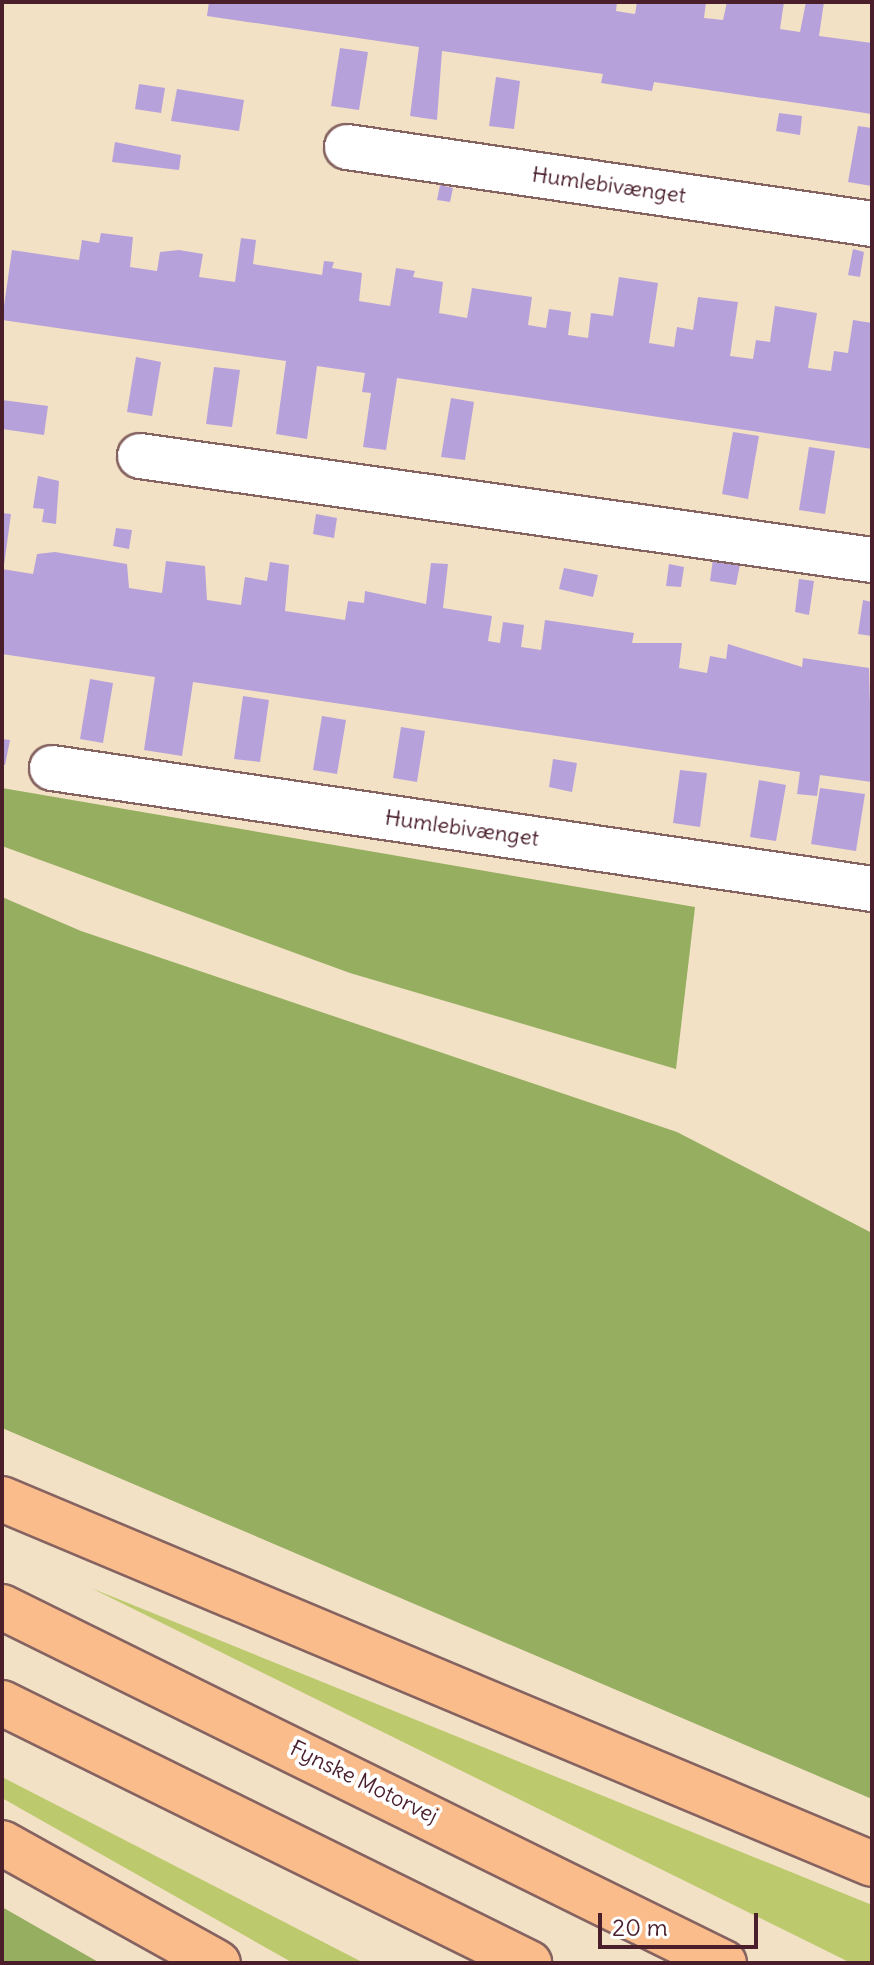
<!DOCTYPE html>
<meta charset="utf-8">
<style>
body{margin:0}
#map{position:relative;width:874px;height:1965px;overflow:hidden;background:#f2e1c5;font-family:Delius,sans-serif}
div>[style]{position:absolute}
[style*='--x']{left:calc(var(--x)*1px);top:calc(var(--y)*1px);width:calc(var(--w)*1px);rotate:calc(var(--a)*1deg)}
.green>*{inset:0;background:#bcca6d}
.forest>*{inset:0;background:#95ae60}
.building>*{inset:0;background:#b7a1db}
.roads{filter:drop-shadow(2px 0 #856361) drop-shadow(-2px 0 #856361) drop-shadow(0 2px #856361) drop-shadow(0 -2px #856361)}
.minor>*{height:44px;margin:-22px;padding:0 22px;transform-origin:22px;border-radius:22px;background:#fff}
.highway>*{height:44px;margin:-22px;padding:0 22px;transform-origin:22px;border-radius:22px;background:#fabc8b}
span{translate:-50% -50%;white-space:nowrap;text-align:center;line-height:1.15;-webkit-text-stroke:8px #fff;paint-order:stroke}
.street-label{font-size:22px;color:#4a1f2b}
.frame{position:absolute;inset:0;border:4px solid #4a1f2b;pointer-events:none}
.scale{position:absolute;left:598px;top:1913px;width:160px;height:36px;box-sizing:border-box;border:4px solid #4a1f2b;border-top:0;padding-left:10px;font-size:24px;line-height:28px;white-space:nowrap;color:#4a1f2b;-webkit-text-stroke:6px #fff;paint-order:stroke}
</style>
<div id="map">
<div class="green">
<div style="clip-path:polygon(91px 1588px,872px 1905px,872px 1963px,851px 1963px)"></div>
<div style="clip-path:polygon(2px 1777px,364px 1963px,293px 1963px,2px 1798px)"></div>
</div>
<div class="forest">
<div style="clip-path:polygon(2px 788px,695px 907px,676px 1069px,350px 973px,2px 846px)"></div>
<div style="clip-path:polygon(2px 897px,81px 931px,677px 1132px,872px 1233px,872px 1799px,2px 1428px)"></div>
<div style="clip-path:polygon(2px 1907px,100px 1963px,2px 1963px)"></div>
</div>
<div class="building">
<div style="clip-path:polygon(209px 2px,617px 2px,616px 11px,635px 14px,637px 2px,706px 2px,704px 18px,723px 20px,727px 2px,784px 2px,780px 29px,800px 32px,806px 2px,824px 2px,819px 36px,872px 43px,872px 114px,654px 82px,652px 91px,601px 83px,603px 74px,442px 51px,437px 120px,410px 116px,419px 47px,207px 16px)"></div>
<div style="clip-path:polygon(340px 48px,368px 52px,359px 110px,331px 106px)"></div>
<div style="clip-path:polygon(496px 77px,520px 81px,514px 129px,489px 126px)"></div>
<div style="clip-path:polygon(139px 84px,165px 88px,161px 113px,135px 109px)"></div>
<div style="clip-path:polygon(177px 89px,244px 100px,239px 131px,171px 121px)"></div>
<div style="clip-path:polygon(779px 113px,802px 116px,800px 135px,776px 131px)"></div>
<div style="clip-path:polygon(858px 126px,872px 128px,872px 186px,848px 182px)"></div>
<div style="clip-path:polygon(115px 142px,181px 155px,179px 170px,112px 162px)"></div>
<div style="clip-path:polygon(440px 185px,453px 188px,450px 202px,437px 200px)"></div>
<div style="clip-path:polygon(101px 233px,133px 237px,130px 267px,157px 271px,160px 252px,179px 250px,203px 254px,199px 277px,235px 282px,241px 238px,256px 240px,253px 264px,322px 275px,324px 261px,334px 262px,332px 268px,362px 273px,359px 301px,390px 306px,396px 268px,415px 271px,413px 277px,443px 282px,439px 313px,467px 318px,472px 288px,532px 297px,528px 325px,546px 328px,549px 309px,571px 312px,568px 335px,588px 338px,591px 313px,613px 316px,619px 277px,658px 283px,649px 343px,674px 347px,677px 327px,693px 330px,698px 297px,738px 302px,730px 356px,753px 359px,756px 340px,770px 342px,775px 306px,817px 313px,808px 368px,831px 371px,834px 351px,848px 353px,853px 320px,872px 323px,872px 449px,397px 378px,386px 450px,363px 447px,371px 393px,362px 392px,365px 373px,317px 366px,307px 439px,276px 434px,286px 361px,2px 320px,12px 250px,79px 260px,82px 240px,99px 243px)"></div>
<div style="clip-path:polygon(853px 249px,864px 252px,860px 277px,848px 275px)"></div>
<div style="clip-path:polygon(136px 357px,161px 362px,152px 416px,127px 412px)"></div>
<div style="clip-path:polygon(214px 367px,240px 370px,232px 427px,206px 424px)"></div>
<div style="clip-path:polygon(451px 398px,474px 402px,465px 460px,441px 457px)"></div>
<div style="clip-path:polygon(2px 400px,48px 406px,44px 435px,2px 429px)"></div>
<div style="clip-path:polygon(733px 432px,759px 436px,748px 499px,722px 494px)"></div>
<div style="clip-path:polygon(809px 447px,835px 451px,825px 514px,799px 510px)"></div>
<div style="clip-path:polygon(38px 476px,59px 481px,56px 524px,42px 522px,44px 509px,33px 508px)"></div>
<div style="clip-path:polygon(2px 513px,11px 514px,4px 565px,2px 565px)"></div>
<div style="clip-path:polygon(316px 514px,337px 518px,334px 538px,313px 534px)"></div>
<div style="clip-path:polygon(116px 528px,132px 530px,129px 549px,113px 546px)"></div>
<div style="clip-path:polygon(55px 552px,127px 564px,129px 588px,162px 593px,166px 561px,205px 566px,207px 600px,241px 605px,245px 577px,267px 581px,270px 562px,289px 565px,285px 611px,345px 620px,348px 601px,364px 603px,365px 591px,426px 604px,431px 563px,448px 564px,443px 608px,492px 616px,488px 641px,500px 643px,503px 622px,524px 625px,521px 647px,541px 650px,545px 620px,634px 633px,632px 643px,682px 643px,679px 668px,707px 673px,710px 656px,726px 659px,728px 644px,802px 667px,803px 658px,869px 668px,872px 782px,820px 775px,817px 796px,797px 794px,800px 772px,193px 682px,182px 756px,144px 750px,155px 677px,2px 654px,2px 569px,33px 574px,37px 554px)"></div>
<div style="clip-path:polygon(713px 559px,740px 564px,736px 585px,710px 581px)"></div>
<div style="clip-path:polygon(669px 564px,684px 567px,681px 587px,666px 586px)"></div>
<div style="clip-path:polygon(564px 568px,598px 575px,593px 597px,559px 589px)"></div>
<div style="clip-path:polygon(799px 579px,814px 581px,809px 615px,795px 612px)"></div>
<div style="clip-path:polygon(863px 600px,872px 602px,872px 636px,858px 634px)"></div>
<div style="clip-path:polygon(90px 679px,113px 683px,103px 743px,80px 739px)"></div>
<div style="clip-path:polygon(243px 696px,269px 700px,260px 762px,234px 759px)"></div>
<div style="clip-path:polygon(322px 716px,346px 720px,337px 774px,313px 770px)"></div>
<div style="clip-path:polygon(401px 727px,425px 731px,417px 782px,393px 778px)"></div>
<div style="clip-path:polygon(2px 739px,10px 740px,5px 765px,2px 764px)"></div>
<div style="clip-path:polygon(553px 759px,577px 763px,572px 792px,549px 787px)"></div>
<div style="clip-path:polygon(680px 770px,707px 773px,700px 827px,673px 823px)"></div>
<div style="clip-path:polygon(759px 780px,786px 785px,776px 841px,750px 837px)"></div>
<div style="clip-path:polygon(820px 788px,865px 794px,856px 851px,811px 844px)"></div>
</div>
<div class="roads">
<div class="minor">
<div style="--x:347;--y:147;--w:531;--a:8.34"></div>
<div style="--x:140;--y:456;--w:739;--a:8.09"></div>
<div style="--x:52;--y:768;--w:829;--a:8.39"></div>
</div>
<div class="highway">
<div style="--x:2;--y:1499;--w:943;--a:22.76"></div>
<div style="--x:2;--y:1607;--w:805;--a:26.25"></div>
<div style="--x:2;--y:1703;--w:588;--a:26.26"></div>
<div style="--x:2;--y:1843;--w:247;--a:29.1"></div>
</div>
</div>
<div class="street-label">
<span style="left:609px;top:185px;rotate:8deg">Humlebivænget</span>
<span style="left:462px;top:828px;rotate:8deg">Humlebivænget</span>
<span style="left:364px;top:1782px;rotate:26deg">Fynske Motorvej</span>
</div>
<div class="frame"></div>
<div class="scale">20 m</div>
</div>
